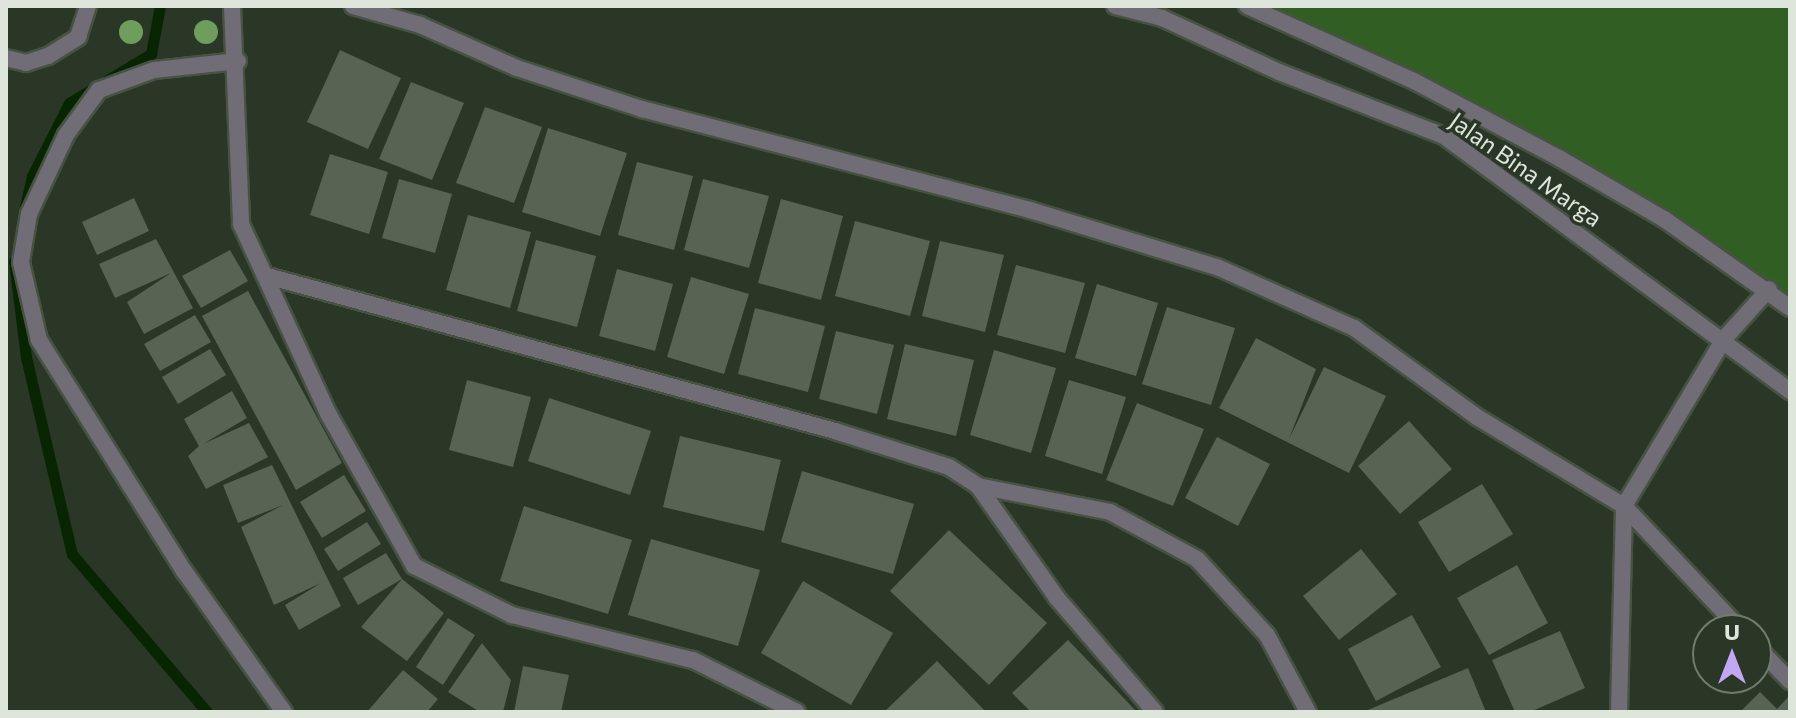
<!DOCTYPE html>
<style>
body{margin:0}
#map{position:relative;width:1796px;height:718px;overflow:hidden;background:#2a3626;font-family:Commissioner,sans-serif}
div>[style]{position:absolute}
[style*='--x']{left:calc(var(--x)*1px);top:calc(var(--y)*1px);width:calc(var(--w)*1px);rotate:calc(var(--a)*1deg)}
.green>*{inset:0;background:#315e22}
.stream>*{height:11px;margin:-5.5px;padding:0 5.5px;transform-origin:5.5px;border-radius:5.5px;background:#062500}
.building>*{inset:0;background:#576453}
.roads{filter:drop-shadow(2px 0 #475243) drop-shadow(-2px 0 #475243) drop-shadow(0 2px #475243) drop-shadow(0 -2px #475243)}
.street>*{height:16px;margin:-8px;padding:0 8px;transform-origin:8px;border-radius:8px;background:#706d76}
.trees>*{width:24px;height:24px;margin:-12px;border-radius:50%;background:#6e9e5e}
span{translate:-50% -50%;white-space:nowrap;text-align:center;line-height:1.15;-webkit-text-stroke:7px #2a3626;paint-order:stroke}
.street-label{font-size:24px;color:#dee6db}
.frame{position:absolute;inset:0;border:8px solid #dee6db;pointer-events:none}
.north{position:absolute;left:1692px;top:614px;width:80px;height:80px;box-sizing:border-box;background:#2a3626;border:2px solid #727c6e;border-radius:50%;rotate:0deg;font-size:22px;font-weight:700;line-height:32px;text-align:center;color:#dee6db}
.north::after{content:'';display:block;margin:auto;width:28px;height:36px;background:#c2a8f3;clip-path:polygon(50% 0,100% 100%,50% 72%,0 100%)}
</style>
<div id="map">
<div class="green">
<div style="clip-path:polygon(1247px 6px,1790px 6px,1790px 308px,1577px 168px)"></div>
</div>
<div class="stream">
<div style="--x:23;--y:216;--w:41;--a:-77.3"></div>
<div style="--x:32;--y:176;--w:82;--a:-63.1"></div>
<div style="--x:69;--y:103;--w:96;--a:-30.9"></div>
<div style="--x:151;--y:54;--w:49;--a:-79.4"></div>
<div style="--x:14;--y:261;--w:97;--a:82.9"></div>
<div style="--x:26;--y:357;--w:202;--a:76.9"></div>
<div style="--x:72;--y:554;--w:208;--a:49.5"></div>
</div>
<div class="building">
<div style="clip-path:polygon(340px 50px,401px 78px,368px 149px,307px 122px)"></div>
<div style="clip-path:polygon(411px 82px,464px 103px,432px 180px,379px 159px)"></div>
<div style="clip-path:polygon(485px 107px,542px 127px,514px 203px,456px 183px)"></div>
<div style="clip-path:polygon(548px 128px,627px 153px,600px 236px,522px 212px)"></div>
<div style="clip-path:polygon(330px 154px,388px 172px,369px 234px,310px 215px)"></div>
<div style="clip-path:polygon(637px 162px,693px 176px,674px 250px,618px 235px)"></div>
<div style="clip-path:polygon(399px 179px,452px 194px,435px 253px,382px 238px)"></div>
<div style="clip-path:polygon(703px 179px,769px 196px,749px 268px,684px 250px)"></div>
<div style="clip-path:polygon(134px 198px,149px 231px,97px 255px,82px 222px)"></div>
<div style="clip-path:polygon(781px 199px,843px 216px,821px 300px,758px 283px)"></div>
<div style="clip-path:polygon(468px 215px,531px 232px,510px 308px,446px 290px)"></div>
<div style="clip-path:polygon(855px 221px,930px 241px,910px 316px,835px 296px)"></div>
<div style="clip-path:polygon(156px 239px,193px 308px,144px 334px,127px 302px,171px 273px,115px 298px,99px 264px)"></div>
<div style="clip-path:polygon(536px 240px,596px 256px,577px 327px,517px 311px)"></div>
<div style="clip-path:polygon(940px 241px,1004px 255px,985px 332px,922px 316px)"></div>
<div style="clip-path:polygon(230px 250px,248px 281px,201px 308px,182px 276px)"></div>
<div style="clip-path:polygon(1016px 265px,1085px 283px,1065px 353px,997px 335px)"></div>
<div style="clip-path:polygon(617px 269px,673px 284px,655px 351px,599px 336px)"></div>
<div style="clip-path:polygon(691px 277px,749px 294px,724px 374px,667px 357px)"></div>
<div style="clip-path:polygon(1097px 284px,1158px 303px,1136px 376px,1075px 358px)"></div>
<div style="clip-path:polygon(248px 291px,342px 463px,296px 490px,202px 316px)"></div>
<div style="clip-path:polygon(1167px 307px,1235px 328px,1211px 405px,1142px 384px)"></div>
<div style="clip-path:polygon(755px 308px,825px 326px,808px 392px,738px 374px)"></div>
<div style="clip-path:polygon(195px 315px,211px 342px,160px 371px,144px 344px)"></div>
<div style="clip-path:polygon(836px 331px,894px 345px,877px 414px,819px 399px)"></div>
<div style="clip-path:polygon(1256px 338px,1316px 369px,1289px 439px,1324px 367px,1386px 396px,1349px 473px,1219px 408px)"></div>
<div style="clip-path:polygon(905px 344px,974px 360px,956px 436px,887px 419px)"></div>
<div style="clip-path:polygon(210px 349px,226px 375px,178px 404px,162px 377px)"></div>
<div style="clip-path:polygon(994px 350px,1056px 368px,1031px 453px,970px 435px)"></div>
<div style="clip-path:polygon(467px 380px,531px 397px,513px 467px,449px 450px)"></div>
<div style="clip-path:polygon(1069px 380px,1126px 397px,1102px 474px,1045px 456px)"></div>
<div style="clip-path:polygon(232px 391px,247px 418px,203px 444px,249px 423px,268px 457px,206px 489px,188px 456px,199px 446px,184px 419px)"></div>
<div style="clip-path:polygon(549px 398px,651px 431px,630px 495px,528px 461px)"></div>
<div style="clip-path:polygon(1137px 403px,1204px 429px,1173px 506px,1106px 480px)"></div>
<div style="clip-path:polygon(1409px 421px,1452px 469px,1400px 514px,1358px 466px)"></div>
<div style="clip-path:polygon(680px 436px,781px 460px,764px 531px,663px 507px)"></div>
<div style="clip-path:polygon(1217px 437px,1270px 464px,1238px 526px,1185px 498px)"></div>
<div style="clip-path:polygon(272px 465px,341px 606px,299px 630px,285px 605px,321px 583px,274px 605px,241px 527px,283px 505px,238px 523px,223px 485px)"></div>
<div style="clip-path:polygon(802px 471px,914px 504px,893px 574px,781px 542px)"></div>
<div style="clip-path:polygon(344px 475px,366px 511px,322px 538px,300px 502px)"></div>
<div style="clip-path:polygon(1482px 484px,1513px 534px,1449px 572px,1418px 522px)"></div>
<div style="clip-path:polygon(524px 506px,632px 540px,608px 614px,500px 581px)"></div>
<div style="clip-path:polygon(367px 522px,381px 544px,338px 571px,324px 549px)"></div>
<div style="clip-path:polygon(949px 530px,1047px 623px,989px 685px,890px 591px)"></div>
<div style="clip-path:polygon(651px 539px,760px 570px,738px 646px,628px 615px)"></div>
<div style="clip-path:polygon(1361px 549px,1397px 594px,1339px 640px,1303px 596px)"></div>
<div style="clip-path:polygon(386px 553px,402px 579px,444px 613px,407px 661px,361px 627px,402px 579px,358px 605px,343px 578px)"></div>
<div style="clip-path:polygon(1517px 565px,1548px 623px,1489px 655px,1457px 598px)"></div>
<div style="clip-path:polygon(803px 581px,893px 633px,851px 705px,761px 653px)"></div>
<div style="clip-path:polygon(1412px 615px,1441px 667px,1376px 701px,1348px 649px)"></div>
<div style="clip-path:polygon(448px 618px,475px 635px,443px 685px,416px 667px)"></div>
<div style="clip-path:polygon(1560px 631px,1585px 688px,1530px 712px,1515px 712px,1492px 660px)"></div>
<div style="clip-path:polygon(1068px 640px,1137px 712px,1031px 712px,1012px 693px)"></div>
<div style="clip-path:polygon(482px 643px,511px 680px,503px 712px,480px 712px,448px 692px)"></div>
<div style="clip-path:polygon(937px 661px,986px 712px,884px 712px)"></div>
<div style="clip-path:polygon(523px 666px,569px 675px,561px 712px,514px 712px)"></div>
<div style="clip-path:polygon(1468px 668px,1486px 712px,1363px 712px)"></div>
<div style="clip-path:polygon(403px 670px,438px 699px,427px 712px,367px 712px)"></div>
<div style="clip-path:polygon(1760px 692px,1777px 709px,1790px 695px,1790px 712px,1740px 712px)"></div>
</div>
<div class="roads">
<div class="street">
<div style="--x:232;--y:6;--w:218;--a:87.6"></div>
<div style="--x:241;--y:224;--w:210;--a:65.3"></div>
<div style="--x:329;--y:415;--w:173;--a:60.6"></div>
<div style="--x:414;--y:566;--w:110;--a:26.6"></div>
<div style="--x:512;--y:615;--w:187;--a:14"></div>
<div style="--x:693;--y:660;--w:116;--a:26.6"></div>
<div style="--x:353;--y:6;--w:70;--a:15.8"></div>
<div style="--x:420;--y:25;--w:106;--a:23.9"></div>
<div style="--x:517;--y:68;--w:132;--a:18.2"></div>
<div style="--x:642;--y:109;--w:401;--a:14.6"></div>
<div style="--x:1030;--y:210;--w:195;--a:17"></div>
<div style="--x:1217;--y:267;--w:150;--a:24"></div>
<div style="--x:1354;--y:328;--w:152;--a:35.9"></div>
<div style="--x:1477;--y:417;--w:172;--a:31.2"></div>
<div style="--x:1624;--y:506;--w:170;--a:46.7"></div>
<div style="--x:1115;--y:6;--w:49;--a:14.3"></div>
<div style="--x:1162;--y:18;--w:129;--a:24.8"></div>
<div style="--x:1279;--y:72;--w:177;--a:21.2"></div>
<div style="--x:1444;--y:136;--w:430;--a:36.4"></div>
<div style="--x:1247;--y:6;--w:183;--a:24.2"></div>
<div style="--x:1414;--y:81;--w:164;--a:28"></div>
<div style="--x:1559;--y:158;--w:121;--a:30.2"></div>
<div style="--x:1664;--y:219;--w:154;--a:35.2"></div>
<div style="--x:6;--y:58;--w:21;--a:14"></div>
<div style="--x:26;--y:63;--w:23;--a:-18"></div>
<div style="--x:48;--y:56;--w:36;--a:-32"></div>
<div style="--x:78;--y:37;--w:33;--a:-72"></div>
<div style="--x:238;--y:61;--w:84;--a:173.9"></div>
<div style="--x:154;--y:70;--w:59;--a:160"></div>
<div style="--x:99;--y:90;--w:56;--a:126.3"></div>
<div style="--x:66;--y:135;--w:87;--a:115.1"></div>
<div style="--x:29;--y:214;--w:49;--a:99.5"></div>
<div style="--x:21;--y:262;--w:80;--a:77"></div>
<div style="--x:39;--y:340;--w:273;--a:57.9"></div>
<div style="--x:184;--y:571;--w:173;--a:54.7"></div>
<div style="--x:267;--y:276;--w:589;--a:15.26"></div>
<div style="--x:835;--y:431;--w:120;--a:17.5"></div>
<div style="--x:949;--y:467;--w:35;--a:33"></div>
<div style="--x:978;--y:486;--w:137;--a:54.8"></div>
<div style="--x:1057;--y:598;--w:150;--a:49.3"></div>
<div style="--x:978;--y:486;--w:135;--a:11.1"></div>
<div style="--x:1110;--y:512;--w:99;--a:28.4"></div>
<div style="--x:1197;--y:559;--w:103;--a:47.4"></div>
<div style="--x:1267;--y:635;--w:87;--a:62"></div>
<div style="--x:1756;--y:646;--w:49;--a:45.8"></div>
<div style="--x:1619;--y:712;--w:206;--a:-88.6"></div>
<div style="--x:1624;--y:506;--w:195;--a:-59.1"></div>
<div style="--x:1724;--y:339;--w:67;--a:-48"></div>
</div>
</div>
<div class="trees">
<div style="left:131px;top:32px"></div>
<div style="left:206px;top:32px"></div>
</div>
<div class="street-label">
<span style="left:1526px;top:169px;rotate:35deg">Jalan Bina Marga</span>
</div>
<div class="frame"></div>
<div class="north">U</div>
</div>
